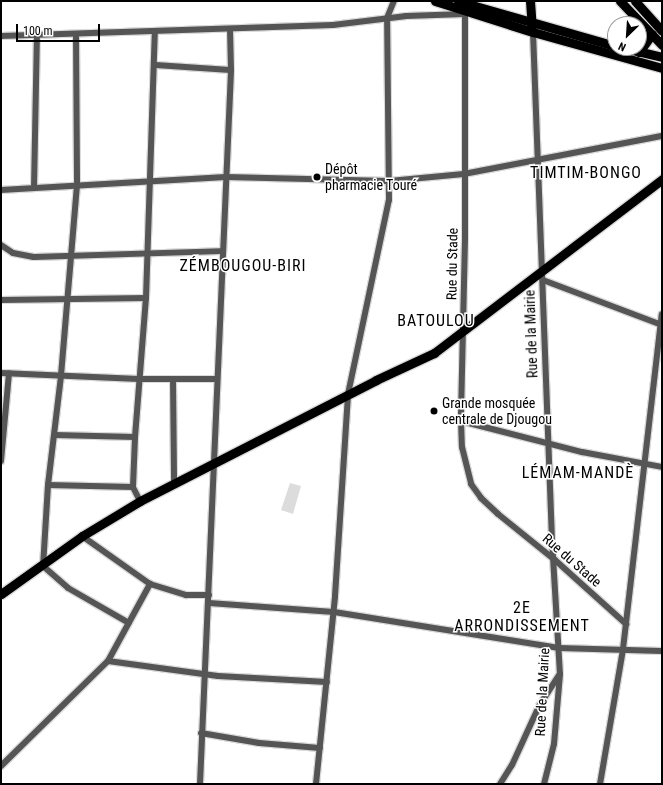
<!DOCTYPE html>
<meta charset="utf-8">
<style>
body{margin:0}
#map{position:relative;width:663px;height:785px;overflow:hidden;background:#fff;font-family:"Roboto Condensed",sans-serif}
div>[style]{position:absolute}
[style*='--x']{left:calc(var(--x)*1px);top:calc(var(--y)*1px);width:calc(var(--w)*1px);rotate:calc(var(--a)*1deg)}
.green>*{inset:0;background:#dcdcdc}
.roads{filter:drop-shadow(1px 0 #dbdbdb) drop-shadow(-1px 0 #dbdbdb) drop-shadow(0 1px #dbdbdb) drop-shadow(0 -1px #dbdbdb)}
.minor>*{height:6px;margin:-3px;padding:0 3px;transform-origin:3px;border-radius:3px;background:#555}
.primary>*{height:9px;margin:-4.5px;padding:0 4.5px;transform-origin:4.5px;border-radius:4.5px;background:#000}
.dots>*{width:11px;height:11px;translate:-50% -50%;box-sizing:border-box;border:2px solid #fff;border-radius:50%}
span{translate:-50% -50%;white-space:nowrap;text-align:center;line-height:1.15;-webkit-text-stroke:3px #fff;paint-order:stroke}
.poi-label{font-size:14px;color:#000}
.left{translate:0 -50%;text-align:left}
.street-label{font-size:14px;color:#000}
.quarter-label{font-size:16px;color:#000;letter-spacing:1px}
.frame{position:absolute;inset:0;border:2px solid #000;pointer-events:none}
.north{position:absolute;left:607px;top:16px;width:40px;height:40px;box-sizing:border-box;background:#fff;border:1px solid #999;border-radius:50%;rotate:205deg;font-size:11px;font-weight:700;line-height:16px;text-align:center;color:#000}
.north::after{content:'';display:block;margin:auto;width:14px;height:18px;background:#000;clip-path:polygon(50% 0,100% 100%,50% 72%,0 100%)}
.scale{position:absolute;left:16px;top:24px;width:84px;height:18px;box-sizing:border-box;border:2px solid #000;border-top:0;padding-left:5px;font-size:12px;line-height:14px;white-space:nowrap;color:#000;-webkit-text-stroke:3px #fff;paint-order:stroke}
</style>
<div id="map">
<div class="green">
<div style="clip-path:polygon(290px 483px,301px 486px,293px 514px,281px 510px)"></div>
</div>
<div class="roads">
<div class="minor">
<div style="--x:465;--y:9;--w:230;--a:90"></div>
<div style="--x:465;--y:239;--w:182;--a:91.3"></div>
<div style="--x:461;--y:421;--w:26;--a:88"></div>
<div style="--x:462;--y:447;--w:38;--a:76"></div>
<div style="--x:471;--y:484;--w:17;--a:54"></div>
<div style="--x:481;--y:498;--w:23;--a:43"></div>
<div style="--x:498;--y:514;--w:73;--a:38.9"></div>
<div style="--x:555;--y:560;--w:96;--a:42"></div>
<div style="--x:533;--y:32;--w:508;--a:87.86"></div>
<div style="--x:552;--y:540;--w:134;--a:86.6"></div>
<div style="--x:560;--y:674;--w:70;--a:94.9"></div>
<div style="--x:554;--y:744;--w:41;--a:104"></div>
<div style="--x:76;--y:34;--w:151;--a:89.6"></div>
<div style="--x:77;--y:185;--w:192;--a:94.8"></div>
<div style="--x:61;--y:376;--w:110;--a:96.8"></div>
<div style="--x:48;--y:485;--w:81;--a:93.5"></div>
<div style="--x:43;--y:566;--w:33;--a:41"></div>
<div style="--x:68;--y:588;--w:70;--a:29.8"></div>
<div style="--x:1;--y:36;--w:332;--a:-1.9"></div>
<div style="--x:333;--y:25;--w:74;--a:-7"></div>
<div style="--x:406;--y:16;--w:59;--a:-1.9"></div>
<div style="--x:155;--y:65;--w:76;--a:3.8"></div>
<div style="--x:34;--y:188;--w:152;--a:-88.9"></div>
<div style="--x:1;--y:190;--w:225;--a:-3.3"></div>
<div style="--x:226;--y:177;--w:163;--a:1.4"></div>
<div style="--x:389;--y:181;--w:75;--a:-5.3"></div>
<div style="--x:464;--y:174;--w:202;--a:-10.9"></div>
<div style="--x:1;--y:245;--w:14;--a:34"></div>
<div style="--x:13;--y:253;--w:21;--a:11"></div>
<div style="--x:34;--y:257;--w:187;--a:-1.8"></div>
<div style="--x:543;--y:280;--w:127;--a:20.7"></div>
<div style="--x:1;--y:300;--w:145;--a:-0.8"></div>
<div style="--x:1;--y:373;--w:138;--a:2.5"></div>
<div style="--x:139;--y:379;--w:77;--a:0"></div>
<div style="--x:173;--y:379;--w:103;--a:89.4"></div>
<div style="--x:461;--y:421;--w:125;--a:14.4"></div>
<div style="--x:582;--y:452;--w:81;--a:10.6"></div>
<div style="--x:55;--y:435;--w:80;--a:1.4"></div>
<div style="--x:1;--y:461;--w:88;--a:-84.8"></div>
<div style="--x:48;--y:485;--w:85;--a:1.3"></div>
<div style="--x:140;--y:501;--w:16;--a:-117"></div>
<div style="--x:133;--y:487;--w:50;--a:-87.7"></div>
<div style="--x:135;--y:437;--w:139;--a:-85.5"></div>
<div style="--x:146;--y:298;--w:267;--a:-88.1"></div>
<div style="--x:82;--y:536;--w:83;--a:35.2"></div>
<div style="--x:150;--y:584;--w:38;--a:17"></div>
<div style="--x:186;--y:595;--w:23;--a:0"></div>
<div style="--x:209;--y:603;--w:125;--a:4.1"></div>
<div style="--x:334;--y:612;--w:228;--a:9.1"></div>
<div style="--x:559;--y:648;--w:103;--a:1.7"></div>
<div style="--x:108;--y:661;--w:111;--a:7.8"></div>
<div style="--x:218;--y:676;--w:109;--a:3.2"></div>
<div style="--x:201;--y:733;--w:59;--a:9.8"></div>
<div style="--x:259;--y:743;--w:61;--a:4.7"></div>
<div style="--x:1;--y:766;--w:150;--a:-44.5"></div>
<div style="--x:108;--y:661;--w:88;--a:-61.4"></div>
<div style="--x:200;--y:784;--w:715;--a:-87.51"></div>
<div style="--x:231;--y:70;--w:41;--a:-91.4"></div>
<div style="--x:316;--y:784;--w:189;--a:-84.2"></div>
<div style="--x:335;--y:596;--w:202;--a:-86.3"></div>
<div style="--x:348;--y:394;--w:198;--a:-78.1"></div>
<div style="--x:389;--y:200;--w:182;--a:-90.6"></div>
<div style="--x:387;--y:18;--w:18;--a:-68"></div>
<div style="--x:500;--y:784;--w:22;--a:-58"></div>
<div style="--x:512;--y:765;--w:65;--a:-65.4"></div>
<div style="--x:539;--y:706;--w:37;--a:-57"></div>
<div style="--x:600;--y:784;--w:137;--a:-80.3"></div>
<div style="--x:623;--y:649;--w:337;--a:-83.4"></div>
</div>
<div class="primary">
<div style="--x:435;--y:1;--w:103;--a:17.6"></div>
<div style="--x:533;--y:32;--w:134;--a:15.6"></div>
<div style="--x:458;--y:1;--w:163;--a:16"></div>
<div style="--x:530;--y:1;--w:26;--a:86"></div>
<div style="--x:620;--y:1;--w:61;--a:46.3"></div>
<div style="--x:635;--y:1;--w:40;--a:48"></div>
<div style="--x:624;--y:48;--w:39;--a:13"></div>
<div style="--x:639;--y:52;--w:22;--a:-54"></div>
<div style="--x:1;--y:594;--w:100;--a:-35.6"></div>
<div style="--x:82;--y:536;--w:68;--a:-31.1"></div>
<div style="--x:140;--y:501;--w:265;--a:-27.1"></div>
<div style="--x:376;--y:380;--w:64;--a:-25"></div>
<div style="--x:434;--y:353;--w:287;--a:-37.3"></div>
</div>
</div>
<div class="dots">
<div style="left:317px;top:177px;background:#000"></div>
<div style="left:434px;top:411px;background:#000"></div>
</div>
<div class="poi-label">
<span class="left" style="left:325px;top:177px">Dépôt<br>pharmacie Touré</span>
<span class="left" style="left:442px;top:411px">Grande mosquée<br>centrale de Djougou</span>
</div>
<div class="street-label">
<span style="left:452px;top:264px;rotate:-89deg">Rue du Stade</span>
<span style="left:531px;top:334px;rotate:-92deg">Rue de la Mairie</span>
<span style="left:572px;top:560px;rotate:41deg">Rue du Stade</span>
<span style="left:542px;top:692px;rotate:-87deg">Rue de la Mairie</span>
</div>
<div class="quarter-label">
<span style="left:586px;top:173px">TIMTIM-BONGO</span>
<span style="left:243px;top:266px">ZÉMBOUGOU-BIRI</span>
<span style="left:436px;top:321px">BATOULOU</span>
<span style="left:578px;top:473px">LÉMAM-MANDÈ</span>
<span style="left:522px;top:617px">2E<br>ARRONDISSEMENT</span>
</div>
<div class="frame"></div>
<div class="north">N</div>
<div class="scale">100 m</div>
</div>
